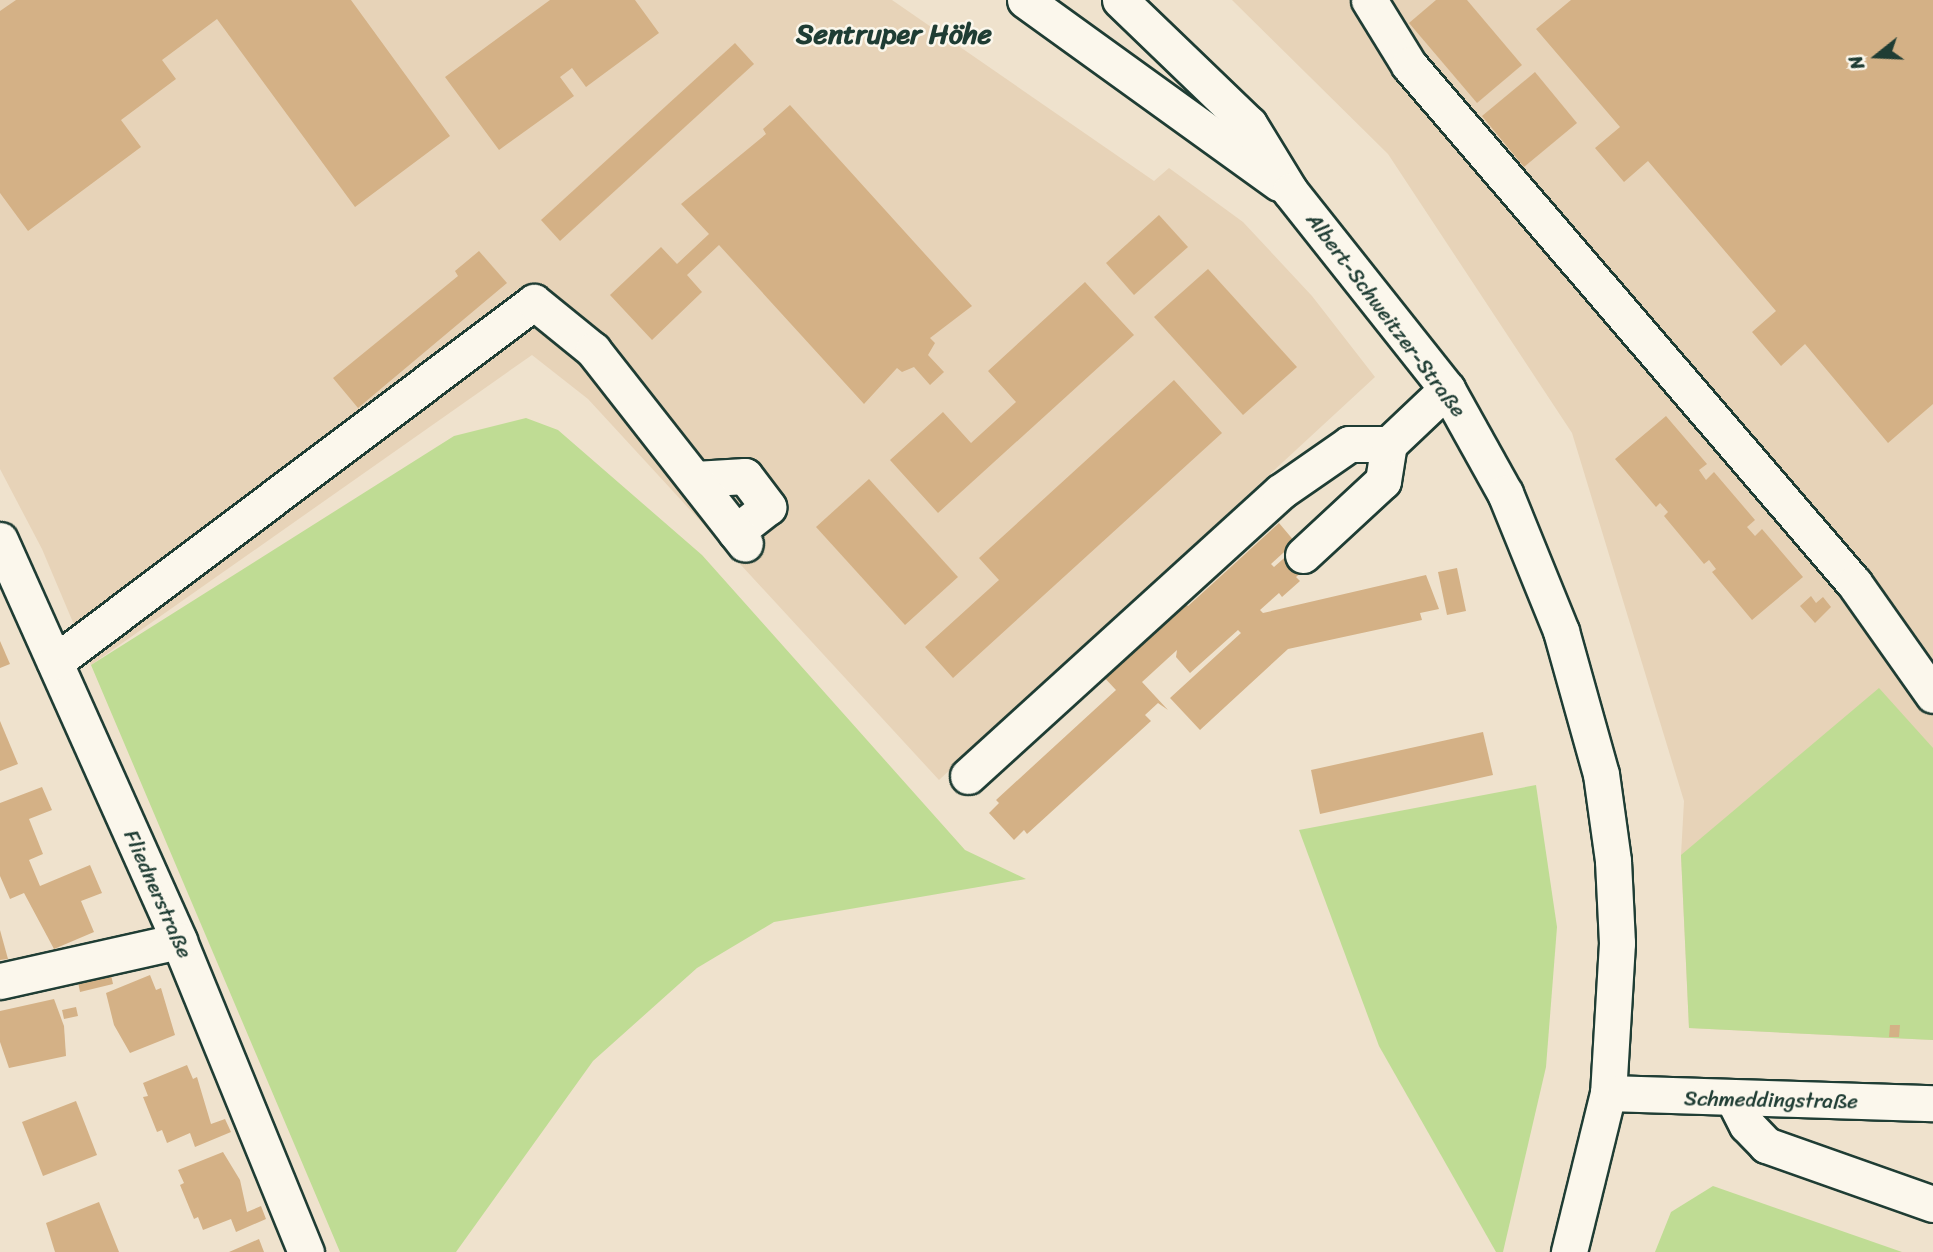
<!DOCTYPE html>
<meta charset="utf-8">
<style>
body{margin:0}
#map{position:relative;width:1933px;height:1252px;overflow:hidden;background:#efe2cd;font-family:Sriracha,sans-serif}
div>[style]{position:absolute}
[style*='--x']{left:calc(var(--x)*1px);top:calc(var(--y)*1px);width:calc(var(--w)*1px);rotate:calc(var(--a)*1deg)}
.built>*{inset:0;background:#e7d3b8}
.green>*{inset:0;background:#bfdc94}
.building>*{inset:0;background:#d4b186}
.roads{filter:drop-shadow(2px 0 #1f3d34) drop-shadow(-2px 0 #1f3d34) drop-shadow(0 2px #1f3d34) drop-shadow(0 -2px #1f3d34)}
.minor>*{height:35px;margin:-17.5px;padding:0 17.5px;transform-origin:17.5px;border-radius:17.5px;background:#fbf7ec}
span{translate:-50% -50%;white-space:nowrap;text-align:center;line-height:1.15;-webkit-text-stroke:5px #fbf7ec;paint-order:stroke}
.street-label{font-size:21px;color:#1f3d34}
.district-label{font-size:28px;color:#1f3d34;font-weight:700}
.north{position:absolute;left:1842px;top:21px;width:70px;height:70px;-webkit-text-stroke:5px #fbf7ec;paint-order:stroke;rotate:252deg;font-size:19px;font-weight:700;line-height:28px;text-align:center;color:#1f3d34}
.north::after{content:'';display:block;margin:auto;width:24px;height:32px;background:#1f3d34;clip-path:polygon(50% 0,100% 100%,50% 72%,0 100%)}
</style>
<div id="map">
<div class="built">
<div style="clip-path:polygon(0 0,892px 0,1154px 181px,1169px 168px,1243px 222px,1312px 296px,1375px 377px,939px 780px,588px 399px,532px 355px,91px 665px,42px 549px,0 469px)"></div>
<div style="clip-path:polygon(1232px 0,1933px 0,1933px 1040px,1689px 1028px,1681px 855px,1684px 801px,1572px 433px,1388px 154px)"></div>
</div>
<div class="green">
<div style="clip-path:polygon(526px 418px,558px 430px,702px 555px,965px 850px,1026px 879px,774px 922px,697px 968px,593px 1061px,456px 1252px,340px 1252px,91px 665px,454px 436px)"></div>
<div style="clip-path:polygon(1879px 688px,1933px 748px,1933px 1040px,1689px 1028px,1681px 855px)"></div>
<div style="clip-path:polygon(1536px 785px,1557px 927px,1546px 1067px,1503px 1252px,1496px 1252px,1379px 1046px,1299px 830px)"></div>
<div style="clip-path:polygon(1713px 1186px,1902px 1252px,1655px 1252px,1671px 1212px)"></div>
</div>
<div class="building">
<div style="clip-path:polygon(16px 0,351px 0,450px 136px,355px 207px,217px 19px,162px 60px,176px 79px,121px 120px,141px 147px,28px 231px,0 193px,0 11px)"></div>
<div style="clip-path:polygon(550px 0,635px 0,659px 33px,586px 87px,572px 68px,560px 77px,574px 96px,499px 150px,445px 77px)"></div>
<div style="clip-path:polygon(1436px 0,1467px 0,1522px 65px,1477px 103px,1409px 23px)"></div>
<div style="clip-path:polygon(1571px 0,1933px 0,1933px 404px,1888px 443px,1805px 344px,1781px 366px,1752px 332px,1776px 311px,1648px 161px,1624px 182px,1595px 148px,1620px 127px,1536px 29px)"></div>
<div style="clip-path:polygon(735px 43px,754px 64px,560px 241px,541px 220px)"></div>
<div style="clip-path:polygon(1535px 72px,1577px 123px,1524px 167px,1482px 116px)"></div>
<div style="clip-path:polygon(790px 105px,972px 306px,930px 338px,935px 343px,928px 355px,944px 372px,930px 385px,914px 367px,902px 372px,897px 368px,864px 404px,719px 245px,687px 275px,702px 292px,652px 340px,610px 295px,661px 247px,677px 264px,709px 234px,681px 204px,766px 134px,763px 129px)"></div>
<div style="clip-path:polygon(1159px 215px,1188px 247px,1134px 295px,1106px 263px)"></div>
<div style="clip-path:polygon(479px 251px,507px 283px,358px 408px,333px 378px,458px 276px,455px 271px)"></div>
<div style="clip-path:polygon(1208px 269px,1297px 367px,1243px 415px,1154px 317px)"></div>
<div style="clip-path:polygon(1085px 282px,1134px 335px,938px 513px,890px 460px,943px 412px,971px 443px,1016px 402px,988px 371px)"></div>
<div style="clip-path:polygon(1174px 380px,1222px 433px,953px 678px,925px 647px,999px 580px,979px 558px)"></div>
<div style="clip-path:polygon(1666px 416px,1707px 464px,1699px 470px,1706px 480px,1714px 472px,1755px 520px,1747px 527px,1755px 536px,1762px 529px,1803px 577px,1752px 620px,1712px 572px,1716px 569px,1709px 560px,1704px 564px,1664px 516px,1668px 512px,1660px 503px,1656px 507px,1615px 459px)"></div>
<div style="clip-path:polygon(869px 479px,958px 577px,905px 625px,816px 527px)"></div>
<div style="clip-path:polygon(1279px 523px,1295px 542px,1271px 564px,1274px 567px,1291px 552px,1306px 568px,1296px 577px,1300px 581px,1282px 597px,1279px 593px,1260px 610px,1263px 613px,1426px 575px,1439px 609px,1420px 613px,1422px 620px,1288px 649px,1200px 730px,1170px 698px,1241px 633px,1238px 630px,1190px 673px,1176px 657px,1177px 650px,1142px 682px,1168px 710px,1158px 703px,1145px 715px,1151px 721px,1027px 834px,1024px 830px,1014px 840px,989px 813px,999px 803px,996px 800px,1116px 690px,1101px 674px,1182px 600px,1188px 606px)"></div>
<div style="clip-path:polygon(1457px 568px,1466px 611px,1447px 615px,1438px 572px)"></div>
<div style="clip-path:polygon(1811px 596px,1816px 603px,1823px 597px,1831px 607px,1815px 623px,1800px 606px)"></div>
<div style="clip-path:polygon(0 641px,10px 664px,0 668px)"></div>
<div style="clip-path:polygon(0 721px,18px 764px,0 771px)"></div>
<div style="clip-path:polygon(1483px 732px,1493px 775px,1320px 814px,1311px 770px)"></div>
<div style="clip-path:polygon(42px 787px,52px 810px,29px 819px,43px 854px,29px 860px,40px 886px,90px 865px,102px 893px,81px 901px,94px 932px,54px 949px,24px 893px,10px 899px,0 876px,0 803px)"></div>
<div style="clip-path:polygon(0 930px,8px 959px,0 960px)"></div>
<div style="clip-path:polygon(110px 970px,113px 984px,80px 992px,77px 977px)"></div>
<div style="clip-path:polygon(150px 975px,156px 990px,161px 988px,175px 1035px,130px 1053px,114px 1025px,106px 993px)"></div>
<div style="clip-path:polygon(54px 999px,64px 1026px,66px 1056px,9px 1068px,0 1042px,0 1011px)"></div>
<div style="clip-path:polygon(76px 1007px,78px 1016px,64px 1019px,62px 1010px)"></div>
<div style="clip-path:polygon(1890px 1025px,1900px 1025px,1899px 1037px,1889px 1037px)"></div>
<div style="clip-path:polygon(187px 1065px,193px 1079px,197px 1077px,211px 1124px,225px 1119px,231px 1132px,195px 1147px,190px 1133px,167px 1143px,162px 1130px,157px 1132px,143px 1097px,148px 1096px,143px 1083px)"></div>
<div style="clip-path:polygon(76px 1101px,97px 1155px,43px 1176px,22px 1122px)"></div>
<div style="clip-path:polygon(223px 1152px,240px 1180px,247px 1212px,261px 1206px,266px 1219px,236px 1232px,231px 1219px,203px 1230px,198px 1217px,194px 1219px,180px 1185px,184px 1183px,178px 1170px)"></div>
<div style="clip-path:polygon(99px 1202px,119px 1252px,55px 1252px,46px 1223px)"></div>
<div style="clip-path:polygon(259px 1239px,264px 1252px,229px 1252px)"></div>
</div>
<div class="roads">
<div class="minor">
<div style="--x:1025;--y:0;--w:313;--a:35.8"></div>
<div style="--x:1120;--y:0;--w:179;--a:43.9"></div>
<div style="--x:1249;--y:124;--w:79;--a:58.5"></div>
<div style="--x:1290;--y:191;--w:253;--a:51.6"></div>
<div style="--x:1447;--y:389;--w:119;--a:60.9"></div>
<div style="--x:1505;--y:493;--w:149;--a:67.9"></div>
<div style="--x:1561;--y:631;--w:148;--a:74.4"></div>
<div style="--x:1601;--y:774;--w:88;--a:82.1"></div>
<div style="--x:1613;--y:861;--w:82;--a:87.2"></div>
<div style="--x:1617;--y:943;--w:150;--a:93.4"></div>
<div style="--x:1608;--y:1093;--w:164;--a:103.8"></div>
<div style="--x:1369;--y:0;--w:76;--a:58.4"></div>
<div style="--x:1409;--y:65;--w:683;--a:49.34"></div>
<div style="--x:1854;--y:583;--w:137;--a:54.8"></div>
<div style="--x:695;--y:479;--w:50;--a:-3.4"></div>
<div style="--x:745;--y:476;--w:39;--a:53"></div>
<div style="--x:768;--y:507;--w:41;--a:142"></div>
<div style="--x:0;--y:540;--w:439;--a:65.9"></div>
<div style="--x:179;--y:941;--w:336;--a:67.8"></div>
<div style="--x:1303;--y:555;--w:109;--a:-42.8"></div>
<div style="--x:1383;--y:481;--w:37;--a:-81"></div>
<div style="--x:55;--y:662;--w:599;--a:-36.93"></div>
<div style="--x:534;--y:302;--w:76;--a:39.1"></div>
<div style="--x:593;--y:350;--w:246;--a:51.9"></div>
<div style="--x:968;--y:776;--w:422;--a:-42.3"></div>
<div style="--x:1280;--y:492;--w:84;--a:-34.8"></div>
<div style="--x:1349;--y:444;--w:40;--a:0"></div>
<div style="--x:1389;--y:444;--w:80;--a:-43.5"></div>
<div style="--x:0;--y:981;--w:183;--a:-12.6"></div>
<div style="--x:1608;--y:1093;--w:325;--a:1.8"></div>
<div style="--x:1734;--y:1100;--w:28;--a:63"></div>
<div style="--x:1747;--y:1125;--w:28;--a:46"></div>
<div style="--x:1766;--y:1145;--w:177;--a:19.5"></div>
</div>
</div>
<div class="street-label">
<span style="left:1386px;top:315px;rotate:53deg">Albert-Schweitzer-Straße</span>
<span style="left:158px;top:894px;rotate:66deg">Fliednerstraße</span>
<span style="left:1771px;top:1100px;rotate:1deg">Schmeddingstraße</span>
</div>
<div class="district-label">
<span style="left:894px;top:34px">Sentruper Höhe</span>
</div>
<div class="north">N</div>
</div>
